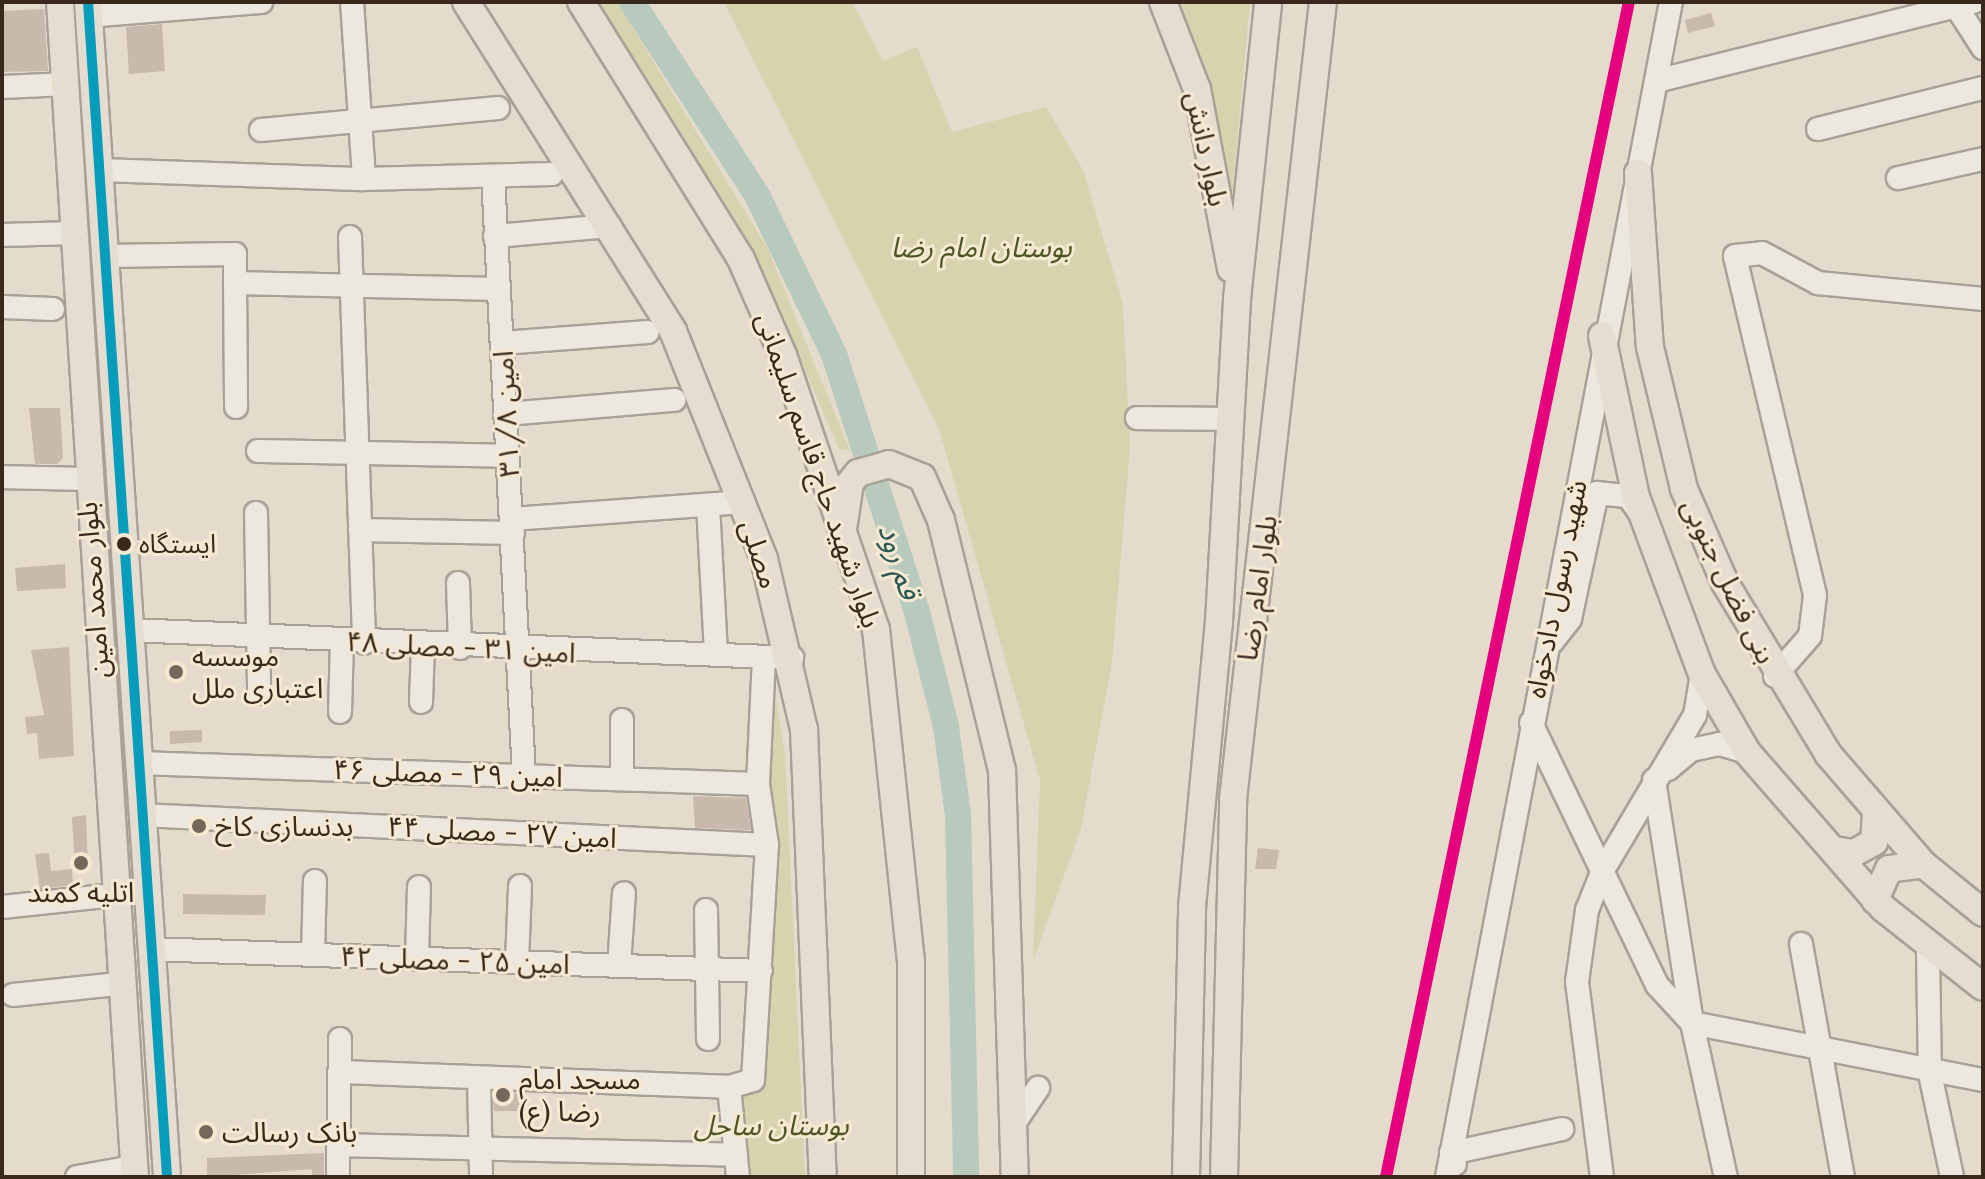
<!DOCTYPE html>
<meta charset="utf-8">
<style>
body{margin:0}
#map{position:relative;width:1985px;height:1179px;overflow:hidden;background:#e4dbcc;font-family:Lora,"Noto Sans Arabic",serif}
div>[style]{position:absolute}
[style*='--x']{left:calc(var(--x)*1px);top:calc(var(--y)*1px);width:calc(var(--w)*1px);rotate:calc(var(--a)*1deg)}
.green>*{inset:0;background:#d6d3ae}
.river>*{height:26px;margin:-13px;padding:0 13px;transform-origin:13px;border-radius:13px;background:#b8cabd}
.building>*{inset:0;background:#c8b9ad}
.roads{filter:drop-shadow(2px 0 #a9a096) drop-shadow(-2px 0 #a9a096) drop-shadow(0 2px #a9a096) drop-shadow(0 -2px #a9a096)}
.minor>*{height:22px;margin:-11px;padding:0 11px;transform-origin:11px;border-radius:11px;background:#ece7df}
.major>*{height:26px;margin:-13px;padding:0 13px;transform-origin:13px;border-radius:13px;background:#e4ddd0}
.bus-1>*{height:10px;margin:-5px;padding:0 5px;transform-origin:5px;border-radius:5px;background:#069cbc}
.rail-1>*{height:12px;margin:-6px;padding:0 6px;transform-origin:6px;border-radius:6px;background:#e5007d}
.dots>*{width:22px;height:22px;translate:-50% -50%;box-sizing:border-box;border:4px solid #f6e9d2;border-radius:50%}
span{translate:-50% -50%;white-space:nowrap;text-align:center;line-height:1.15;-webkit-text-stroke:6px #f6e9d2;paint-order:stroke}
.bus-label{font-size:26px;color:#39291d}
.left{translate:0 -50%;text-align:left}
.street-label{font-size:28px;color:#39291d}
.park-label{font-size:28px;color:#4d5623;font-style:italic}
.poi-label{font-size:28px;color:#39291d}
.water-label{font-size:30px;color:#2c5953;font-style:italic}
.frame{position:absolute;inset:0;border:4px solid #39291d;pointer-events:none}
</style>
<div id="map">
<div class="green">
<div style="clip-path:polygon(599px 2px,617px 2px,768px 249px,850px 451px,839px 449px,750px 243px)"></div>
<div style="clip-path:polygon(724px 2px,852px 2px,883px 61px,917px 47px,952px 132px,1046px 107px,1083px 170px,1123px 304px,1130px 448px,1112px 662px,1081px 829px,1033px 961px,1040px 780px,939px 429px)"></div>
<div style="clip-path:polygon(1177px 2px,1250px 2px,1231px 207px,1219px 127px)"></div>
<div style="clip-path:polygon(771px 670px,785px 754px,805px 1177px,745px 1177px,734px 1095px,761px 1089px)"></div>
</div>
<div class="river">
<div style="--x:632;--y:2;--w:232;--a:57.1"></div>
<div style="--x:758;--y:197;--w:174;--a:64.2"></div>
<div style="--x:834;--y:354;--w:271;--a:72.2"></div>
<div style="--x:917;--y:612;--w:119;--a:75.8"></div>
<div style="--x:946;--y:727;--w:89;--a:82.2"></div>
<div style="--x:958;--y:815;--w:362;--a:88.7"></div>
</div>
<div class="building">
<div style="clip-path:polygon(44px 9px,48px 71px,2px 72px,2px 11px)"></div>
<div style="clip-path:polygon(1711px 13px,1715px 26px,1688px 33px,1685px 20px)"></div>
<div style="clip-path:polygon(162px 24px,165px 71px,129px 74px,126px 27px)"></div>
<div style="clip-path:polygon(29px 408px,60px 408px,63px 458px,57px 464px,35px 464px)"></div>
<div style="clip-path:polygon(65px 564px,66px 588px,17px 591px,15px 568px)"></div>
<div style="clip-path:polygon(69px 647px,74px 756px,39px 759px,37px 733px,27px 734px,25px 717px,44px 715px,31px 650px)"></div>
<div style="clip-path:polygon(202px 730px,202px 742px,170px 744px,170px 731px)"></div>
<div style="clip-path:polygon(693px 796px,746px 798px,751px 830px,695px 828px)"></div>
<div style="clip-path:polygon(86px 815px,88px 868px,75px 868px,72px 817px)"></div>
<div style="clip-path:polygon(1258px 848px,1279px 850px,1276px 869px,1255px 869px)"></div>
<div style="clip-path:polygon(49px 853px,51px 871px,72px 869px,73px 885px,40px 889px,35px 854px)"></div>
<div style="clip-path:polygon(183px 894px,266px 895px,265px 915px,183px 914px)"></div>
<div style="clip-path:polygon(493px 1092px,523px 1093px,521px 1111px,494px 1111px)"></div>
<div style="clip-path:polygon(324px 1153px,324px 1177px,312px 1177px,312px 1169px,207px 1177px,207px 1158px)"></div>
</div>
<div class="roads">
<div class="minor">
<div style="--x:352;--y:2;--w:177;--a:86.1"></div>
<div style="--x:1956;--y:6;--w:50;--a:57.3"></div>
<div style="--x:89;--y:16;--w:173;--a:-4.7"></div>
<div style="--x:1656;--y:81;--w:328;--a:-14"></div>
<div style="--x:2;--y:87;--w:64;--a:-2.7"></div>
<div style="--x:1818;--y:129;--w:170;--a:-14"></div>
<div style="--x:261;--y:130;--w:238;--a:-5.3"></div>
<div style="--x:101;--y:170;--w:263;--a:2"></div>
<div style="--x:364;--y:179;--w:188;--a:-1.5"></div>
<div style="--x:493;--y:176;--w:601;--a:87.04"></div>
<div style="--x:1898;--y:178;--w:87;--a:-12.6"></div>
<div style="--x:2;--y:235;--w:73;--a:-1.6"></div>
<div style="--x:495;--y:236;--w:115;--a:-5"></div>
<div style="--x:350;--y:237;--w:406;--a:88"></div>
<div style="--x:106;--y:256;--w:129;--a:-0.9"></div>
<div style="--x:235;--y:254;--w:29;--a:90"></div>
<div style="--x:235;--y:283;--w:264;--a:1.3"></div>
<div style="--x:235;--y:283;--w:124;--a:89.5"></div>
<div style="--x:2;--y:307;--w:51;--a:2.2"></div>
<div style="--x:502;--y:343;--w:146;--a:-4.3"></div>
<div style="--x:506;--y:414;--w:169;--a:-4.8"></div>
<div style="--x:1137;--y:418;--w:92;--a:0.6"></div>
<div style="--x:258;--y:451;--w:250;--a:1.1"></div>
<div style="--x:2;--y:477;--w:84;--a:1.4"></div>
<div style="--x:708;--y:505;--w:150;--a:86.9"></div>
<div style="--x:256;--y:513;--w:180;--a:89"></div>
<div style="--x:512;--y:519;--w:232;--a:-4.2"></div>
<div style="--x:360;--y:530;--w:153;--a:1.1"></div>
<div style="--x:458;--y:583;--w:65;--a:88.2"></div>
<div style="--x:130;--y:630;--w:663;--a:2.42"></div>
<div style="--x:1552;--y:642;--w:29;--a:-52"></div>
<div style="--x:1570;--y:619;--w:129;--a:-77.9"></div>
<div style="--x:1597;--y:493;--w:31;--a:6"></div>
<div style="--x:1628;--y:496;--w:21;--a:55"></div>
<div style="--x:1775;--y:676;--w:53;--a:-48.8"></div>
<div style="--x:1810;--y:636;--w:41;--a:-83"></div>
<div style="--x:1815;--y:595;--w:348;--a:-103.3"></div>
<div style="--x:1735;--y:256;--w:27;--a:-6"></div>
<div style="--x:1762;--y:253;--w:64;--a:28.2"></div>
<div style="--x:1818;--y:283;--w:166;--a:5.5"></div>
<div style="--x:421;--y:702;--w:56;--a:-88"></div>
<div style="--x:340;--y:712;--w:71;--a:-88.4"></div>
<div style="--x:1531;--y:723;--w:291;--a:64.3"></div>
<div style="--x:1657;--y:985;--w:52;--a:47.4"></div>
<div style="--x:1692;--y:1023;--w:297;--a:11.1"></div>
<div style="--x:138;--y:763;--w:620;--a:1.94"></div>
<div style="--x:1668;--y:769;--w:30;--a:-40"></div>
<div style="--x:1691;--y:750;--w:29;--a:-12"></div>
<div style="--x:1719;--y:744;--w:29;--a:16"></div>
<div style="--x:622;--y:779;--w:59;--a:-90"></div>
<div style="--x:1654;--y:780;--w:246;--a:81.1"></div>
<div style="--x:1692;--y:1023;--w:158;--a:77.6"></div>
<div style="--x:141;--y:815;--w:627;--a:2.74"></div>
<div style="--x:2;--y:907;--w:113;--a:-6.1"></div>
<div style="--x:706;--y:910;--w:129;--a:89.1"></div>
<div style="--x:1801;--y:944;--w:237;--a:79.8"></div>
<div style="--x:150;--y:949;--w:611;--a:2.06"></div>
<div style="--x:1928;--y:951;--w:123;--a:89.1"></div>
<div style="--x:1930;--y:1074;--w:105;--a:77.9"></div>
<div style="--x:313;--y:955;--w:74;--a:-88.5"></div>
<div style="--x:417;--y:958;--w:71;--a:-88.4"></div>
<div style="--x:517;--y:962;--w:76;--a:-87.7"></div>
<div style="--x:619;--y:966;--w:73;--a:-86.1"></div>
<div style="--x:13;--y:995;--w:106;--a:-6"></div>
<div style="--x:340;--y:1072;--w:389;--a:2.2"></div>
<div style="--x:479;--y:1078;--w:99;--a:88.8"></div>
<div style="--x:1013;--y:1125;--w:45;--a:-56"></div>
<div style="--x:339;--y:1145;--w:397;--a:1.4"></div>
<div style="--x:1455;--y:1164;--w:12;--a:-110"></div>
<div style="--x:1451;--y:1153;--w:114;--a:-12.2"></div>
<div style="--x:77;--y:1177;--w:58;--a:-10"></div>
<div style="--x:338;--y:1177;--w:138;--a:-89.2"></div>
<div style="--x:738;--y:1177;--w:90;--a:-95.7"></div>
<div style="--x:729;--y:1087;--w:25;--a:-16"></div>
<div style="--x:753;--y:1080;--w:235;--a:-86.6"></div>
<div style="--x:767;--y:845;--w:62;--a:-98.4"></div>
<div style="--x:758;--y:784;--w:127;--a:-87.3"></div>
<div style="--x:1447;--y:1177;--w:1196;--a:-79.21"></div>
<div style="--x:1602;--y:1177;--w:197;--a:-97.3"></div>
<div style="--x:1577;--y:982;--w:73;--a:-82.1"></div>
<div style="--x:1587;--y:910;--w:43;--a:-68.2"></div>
<div style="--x:1603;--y:870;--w:180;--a:-59.3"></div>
<div style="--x:1695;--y:715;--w:42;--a:-80.3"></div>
</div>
<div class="major">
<div style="--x:60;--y:2;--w:1177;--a:86.35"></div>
<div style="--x:88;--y:2;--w:1178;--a:86.15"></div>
<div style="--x:466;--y:2;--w:389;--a:57.8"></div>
<div style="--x:673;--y:331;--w:245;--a:68.2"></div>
<div style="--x:764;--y:559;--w:176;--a:76.8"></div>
<div style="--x:804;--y:730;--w:447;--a:87.6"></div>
<div style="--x:581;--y:2;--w:303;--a:58.1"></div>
<div style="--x:741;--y:259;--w:105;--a:66.4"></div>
<div style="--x:783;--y:355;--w:289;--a:71.3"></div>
<div style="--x:876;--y:629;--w:334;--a:84"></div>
<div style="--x:911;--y:961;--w:216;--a:90"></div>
<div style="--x:1163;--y:2;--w:93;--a:68.7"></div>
<div style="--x:1197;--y:89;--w:183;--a:79.3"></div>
<div style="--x:1638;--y:173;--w:174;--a:86.1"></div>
<div style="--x:1650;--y:347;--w:146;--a:76.5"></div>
<div style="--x:1684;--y:489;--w:103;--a:66.4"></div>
<div style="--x:1725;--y:583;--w:200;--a:58.9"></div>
<div style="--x:1828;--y:754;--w:145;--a:49.2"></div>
<div style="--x:1923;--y:864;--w:77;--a:39.2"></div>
<div style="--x:1602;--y:336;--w:165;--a:78.1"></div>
<div style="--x:1636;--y:497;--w:189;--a:69.6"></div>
<div style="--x:1702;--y:674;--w:90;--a:60"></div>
<div style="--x:1747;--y:752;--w:207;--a:48.9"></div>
<div style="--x:1883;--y:908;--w:127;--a:38.3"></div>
<div style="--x:844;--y:523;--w:40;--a:-81.5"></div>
<div style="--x:850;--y:483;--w:13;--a:-51"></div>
<div style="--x:858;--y:473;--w:32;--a:-16"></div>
<div style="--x:889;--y:464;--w:35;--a:22"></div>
<div style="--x:922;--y:477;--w:47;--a:66.2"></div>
<div style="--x:941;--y:520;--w:257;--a:76.3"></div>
<div style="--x:1002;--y:770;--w:407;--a:88.2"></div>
<div style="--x:1834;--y:850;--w:20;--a:9"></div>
<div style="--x:1854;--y:853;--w:23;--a:-29"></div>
<div style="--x:1874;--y:842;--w:30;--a:-86"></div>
<div style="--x:1875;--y:900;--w:34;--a:-66"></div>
<div style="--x:1889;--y:869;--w:34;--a:-8"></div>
<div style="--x:1186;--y:1177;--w:270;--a:-88.7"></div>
<div style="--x:1192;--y:907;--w:286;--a:-84.6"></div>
<div style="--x:1219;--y:622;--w:324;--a:-86.8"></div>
<div style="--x:1237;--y:299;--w:299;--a:-84"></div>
<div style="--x:1224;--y:1177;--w:378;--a:-88.6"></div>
<div style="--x:1233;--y:799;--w:802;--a:-83.56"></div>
</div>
</div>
<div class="bus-1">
<div style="--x:88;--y:2;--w:1178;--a:86.15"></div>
</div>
<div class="rail-1">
<div style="--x:1386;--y:1177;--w:1200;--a:-78.32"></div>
</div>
<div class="dots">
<div style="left:124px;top:544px;background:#39291d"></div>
<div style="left:176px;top:672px;background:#75675a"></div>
<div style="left:199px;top:826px;background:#75675a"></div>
<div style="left:81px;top:863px;background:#75675a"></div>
<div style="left:503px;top:1095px;background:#75675a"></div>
<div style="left:206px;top:1132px;background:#75675a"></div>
</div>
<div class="bus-label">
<span class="left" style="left:139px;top:544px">ایستگاه</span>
</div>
<div class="street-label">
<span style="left:1207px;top:149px;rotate:78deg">بلوار دانش</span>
<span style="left:506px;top:414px;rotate:-93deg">امین ۳۱/۸</span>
<span style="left:819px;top:470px;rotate:71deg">بلوار شهید حاج قاسم سلیمانی</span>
<span style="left:760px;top:554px;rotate:72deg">مصلی</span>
<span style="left:1729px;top:581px;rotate:64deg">بنی فضل جنوبی</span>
<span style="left:1257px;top:588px;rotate:-82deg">بلوار امام رضا</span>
<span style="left:1556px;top:589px;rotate:-79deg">شهید رسول دادخواه</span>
<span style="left:93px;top:590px;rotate:-94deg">بلوار محمد امین</span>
<span style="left:461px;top:647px;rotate:3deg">امین ۳۱ - مصلی ۴۸</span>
<span style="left:448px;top:773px;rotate:2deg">امین ۲۹ - مصلی ۴۶</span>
<span style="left:502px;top:832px;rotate:3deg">امین ۲۷ - مصلی ۴۴</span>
<span style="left:455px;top:960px;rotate:2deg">امین ۲۵ - مصلی ۴۲</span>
</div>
<div class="park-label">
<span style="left:981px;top:247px">بوستان امام رضا</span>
<span style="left:771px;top:1125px">بوستان ساحل</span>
</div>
<div class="poi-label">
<span class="left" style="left:192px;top:672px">موسسه<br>اعتباری ملل</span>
<span class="left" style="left:215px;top:826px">بدنسازی کاخ</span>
<span style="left:81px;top:892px">اتلیه کمند</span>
<span class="left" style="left:519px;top:1095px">مسجد امام<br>رضا (ع)</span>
<span class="left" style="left:222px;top:1132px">بانک رسالت</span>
</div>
<div class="water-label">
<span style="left:900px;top:561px;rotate:72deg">قم رود</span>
</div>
<div class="frame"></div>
</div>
